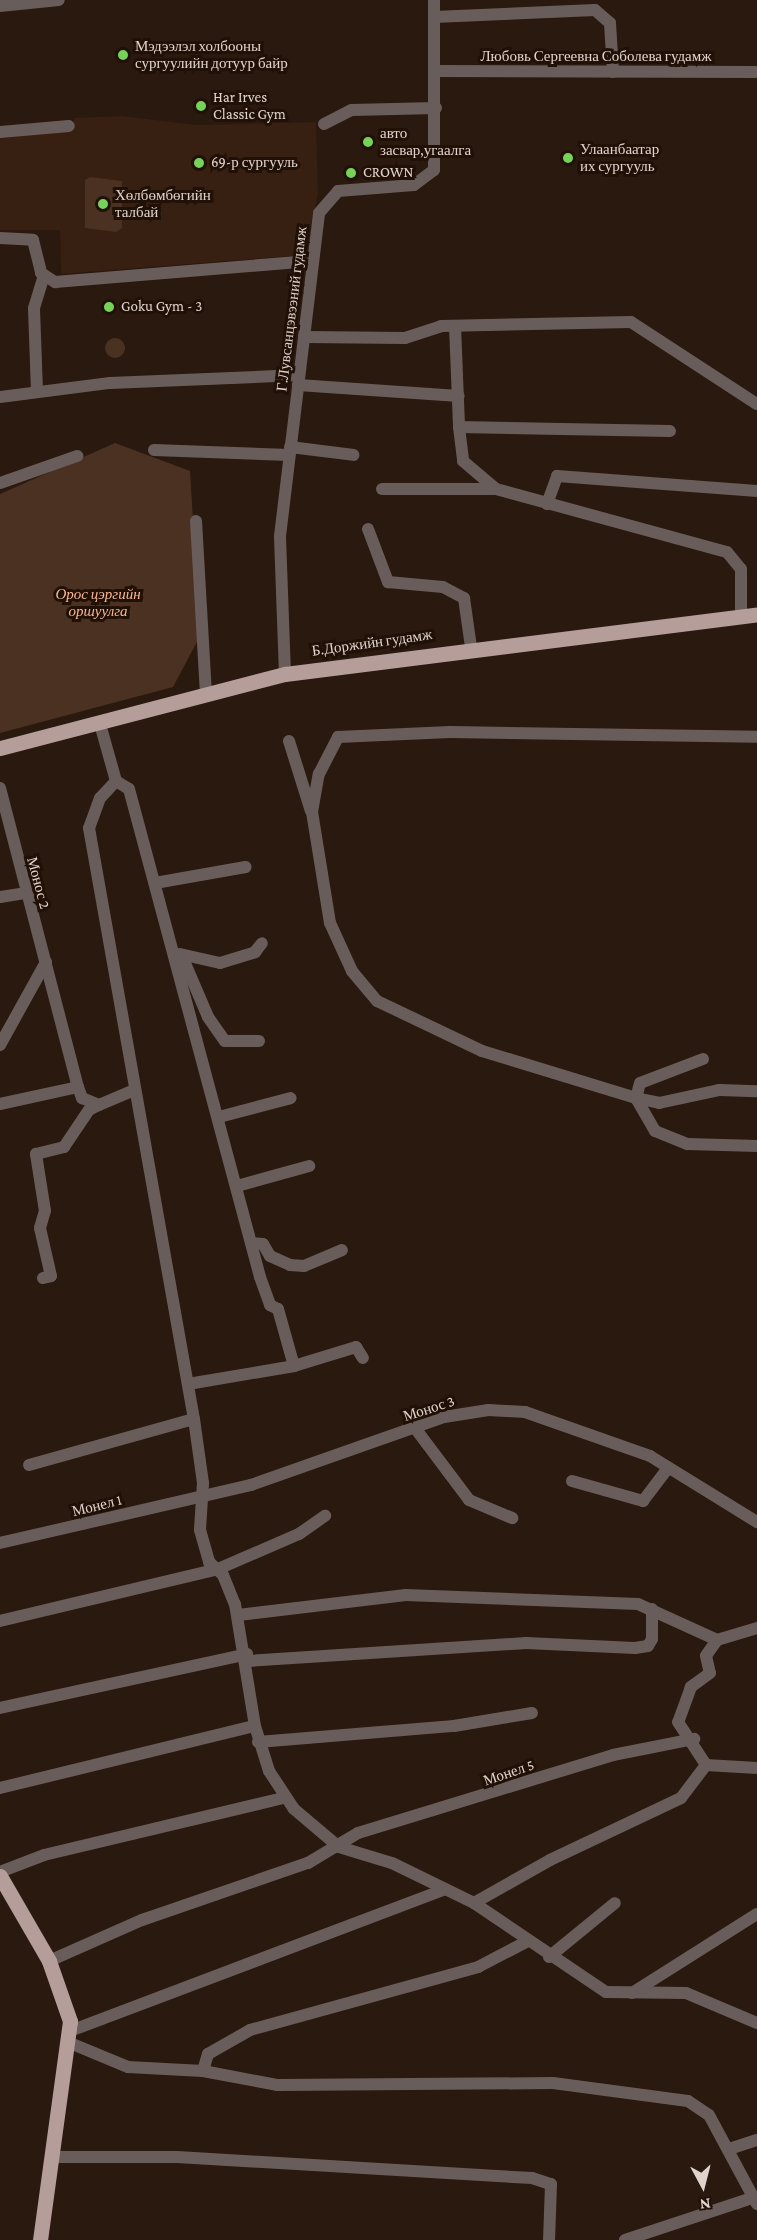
<!DOCTYPE html>
<meta charset="utf-8">
<style>
body{margin:0}
#map{position:relative;width:757px;height:2240px;overflow:hidden;background:#2a190f;font-family:"Crimson Pro",serif}
div>[style]{position:absolute}
[style*='--x']{left:calc(var(--x)*1px);top:calc(var(--y)*1px);width:calc(var(--w)*1px);rotate:calc(var(--a)*1deg)}
.built>*{inset:0;background:#371f11}
.green>*{inset:0;background:#4b3122}
.round{border-radius:50%}
.minor>*{height:12px;margin:-6px;padding:0 6px;transform-origin:6px;border-radius:6px;background:#695d5b}
.major>*{height:15px;margin:-7.5px;padding:0 7.5px;transform-origin:7.5px;border-radius:7.5px;background:#b59d9a}
.dots>*{width:16px;height:16px;translate:-50% -50%;box-sizing:border-box;border:3px solid #201006;border-radius:50%}
span{translate:-50% -50%;white-space:nowrap;text-align:center;line-height:1.15;-webkit-text-stroke:6px #201006;paint-order:stroke}
.poi-label{font-size:15px;color:#e0d3cd}
.left{translate:0 -50%;text-align:left}
.street-label{font-size:15px;color:#e0d3cd}
.park-label{font-size:15px;color:#f8b793;font-style:italic}
.north{position:absolute;left:673px;top:2156px;width:60px;height:60px;-webkit-text-stroke:4px #201006;paint-order:stroke;rotate:173deg;font-size:16px;font-weight:700;line-height:24px;text-align:center;color:#e0d3cd}
.north::after{content:'';display:block;margin:auto;width:21px;height:27px;background:#e0d3cd;clip-path:polygon(50% 0,100% 100%,50% 72%,0 100%)}
</style>
<div id="map">
<div class="built">
<div style="clip-path:polygon(122px 116px,196px 125px,316px 122px,318px 195px,303px 255px,61px 274px,60px 230px,0 230px,0 138px,74px 130px,74px 118px)"></div>
</div>
<div class="green">
<div style="clip-path:polygon(90px 177px,122px 181px,122px 228px,116px 232px,85px 228px,85px 180px)"></div>
<div class="round" style="left:105px;top:338px;width:20px;height:20px"></div>
<div style="clip-path:polygon(115px 443px,190px 471px,200px 636px,173px 687px,0 733px,0 494px)"></div>
</div>
<div class="minor">
<div style="--x:0;--y:6;--w:59;--a:-5.8"></div>
<div style="--x:434;--y:17;--w:161;--a:-2.5"></div>
<div style="--x:595;--y:10;--w:20;--a:41"></div>
<div style="--x:610;--y:23;--w:49;--a:86.5"></div>
<div style="--x:435;--y:71;--w:322;--a:0.2"></div>
<div style="--x:324;--y:124;--w:31;--a:-27"></div>
<div style="--x:352;--y:110;--w:84;--a:-1.4"></div>
<div style="--x:0;--y:132;--w:69;--a:-5"></div>
<div style="--x:0;--y:238;--w:33;--a:3"></div>
<div style="--x:33;--y:240;--w:34;--a:76"></div>
<div style="--x:41;--y:273;--w:17;--a:33"></div>
<div style="--x:55;--y:282;--w:259;--a:-4.7"></div>
<div style="--x:455;--y:326;--w:101;--a:87.7"></div>
<div style="--x:459;--y:427;--w:211;--a:1.1"></div>
<div style="--x:304;--y:337;--w:101;--a:0.6"></div>
<div style="--x:405;--y:338;--w:38;--a:-18"></div>
<div style="--x:441;--y:326;--w:190;--a:-1.2"></div>
<div style="--x:631;--y:322;--w:150;--a:33.1"></div>
<div style="--x:298;--y:385;--w:161;--a:3.9"></div>
<div style="--x:37;--y:391;--w:83;--a:-92.1"></div>
<div style="--x:34;--y:308;--w:34;--a:-73"></div>
<div style="--x:0;--y:397;--w:111;--a:-7.3"></div>
<div style="--x:110;--y:383;--w:189;--a:-2.4"></div>
<div style="--x:459;--y:427;--w:34;--a:83"></div>
<div style="--x:463;--y:461;--w:43;--a:40.3"></div>
<div style="--x:496;--y:489;--w:239;--a:15.3"></div>
<div style="--x:727;--y:552;--w:22;--a:51"></div>
<div style="--x:741;--y:569;--w:47;--a:90"></div>
<div style="--x:290;--y:447;--w:64;--a:7.1"></div>
<div style="--x:154;--y:450;--w:135;--a:2.1"></div>
<div style="--x:0;--y:483;--w:82;--a:-19.3"></div>
<div style="--x:382;--y:489;--w:114;--a:0"></div>
<div style="--x:547;--y:504;--w:30;--a:-70"></div>
<div style="--x:557;--y:476;--w:201;--a:4.3"></div>
<div style="--x:196;--y:521;--w:173;--a:86.7"></div>
<div style="--x:368;--y:529;--w:57;--a:69.3"></div>
<div style="--x:388;--y:582;--w:55;--a:5.2"></div>
<div style="--x:443;--y:587;--w:24;--a:28"></div>
<div style="--x:464;--y:598;--w:49;--a:81.9"></div>
<div style="--x:285;--y:674;--w:138;--a:-92.1"></div>
<div style="--x:280;--y:536;--w:325;--a:-83.1"></div>
<div style="--x:319;--y:213;--w:29;--a:-49"></div>
<div style="--x:338;--y:191;--w:76;--a:-4.5"></div>
<div style="--x:414;--y:185;--w:25;--a:-37"></div>
<div style="--x:434;--y:170;--w:170;--a:-90"></div>
<div style="--x:100;--y:724;--w:59;--a:74.3"></div>
<div style="--x:116;--y:781;--w:23;--a:133"></div>
<div style="--x:100;--y:798;--w:32;--a:110"></div>
<div style="--x:89;--y:828;--w:600;--a:79.93"></div>
<div style="--x:194;--y:1419;--w:65;--a:82"></div>
<div style="--x:203;--y:1483;--w:47;--a:93.7"></div>
<div style="--x:200;--y:1530;--w:33;--a:74"></div>
<div style="--x:209;--y:1562;--w:19;--a:43"></div>
<div style="--x:223;--y:1575;--w:31;--a:68"></div>
<div style="--x:235;--y:1604;--w:124;--a:80.7"></div>
<div style="--x:255;--y:1726;--w:47;--a:72.7"></div>
<div style="--x:269;--y:1771;--w:45;--a:56.7"></div>
<div style="--x:294;--y:1809;--w:59;--a:40.2"></div>
<div style="--x:339;--y:1847;--w:55;--a:16.8"></div>
<div style="--x:392;--y:1863;--w:91;--a:26"></div>
<div style="--x:474;--y:1903;--w:159;--a:34"></div>
<div style="--x:606;--y:1992;--w:80;--a:0.7"></div>
<div style="--x:686;--y:1993;--w:77;--a:22.9"></div>
<div style="--x:289;--y:741;--w:73;--a:72.6"></div>
<div style="--x:116;--y:781;--w:15;--a:32"></div>
<div style="--x:129;--y:789;--w:505;--a:74.97"></div>
<div style="--x:260;--y:1277;--w:30;--a:70"></div>
<div style="--x:270;--y:1305;--w:9;--a:27"></div>
<div style="--x:278;--y:1309;--w:59;--a:74.3"></div>
<div style="--x:0;--y:788;--w:309;--a:75.4"></div>
<div style="--x:78;--y:1087;--w:80;--a:167.7"></div>
<div style="--x:155;--y:883;--w:92;--a:-10"></div>
<div style="--x:0;--y:897;--w:25;--a:-9"></div>
<div style="--x:180;--y:954;--w:41;--a:12.7"></div>
<div style="--x:220;--y:963;--w:37;--a:-17"></div>
<div style="--x:255;--y:952;--w:11;--a:-52"></div>
<div style="--x:182;--y:956;--w:66;--a:66.9"></div>
<div style="--x:208;--y:1017;--w:29;--a:55"></div>
<div style="--x:225;--y:1041;--w:34;--a:0"></div>
<div style="--x:0;--y:1045;--w:95;--a:-61"></div>
<div style="--x:703;--y:1059;--w:67;--a:159.1"></div>
<div style="--x:640;--y:1083;--w:16;--a:105"></div>
<div style="--x:636;--y:1098;--w:161;--a:-163"></div>
<div style="--x:482;--y:1051;--w:116;--a:-154.5"></div>
<div style="--x:377;--y:1001;--w:39;--a:-130"></div>
<div style="--x:352;--y:971;--w:53;--a:-114.6"></div>
<div style="--x:330;--y:923;--w:112;--a:-99.2"></div>
<div style="--x:312;--y:812;--w:39;--a:-80"></div>
<div style="--x:319;--y:774;--w:42;--a:-62.8"></div>
<div style="--x:338;--y:737;--w:112;--a:-2.6"></div>
<div style="--x:450;--y:732;--w:307;--a:0.9"></div>
<div style="--x:78;--y:1087;--w:12;--a:70"></div>
<div style="--x:82;--y:1098;--w:18;--a:22"></div>
<div style="--x:99;--y:1105;--w:39;--a:-23"></div>
<div style="--x:636;--y:1098;--w:38;--a:60"></div>
<div style="--x:655;--y:1131;--w:35;--a:22"></div>
<div style="--x:688;--y:1144;--w:69;--a:1.7"></div>
<div style="--x:636;--y:1098;--w:24;--a:12"></div>
<div style="--x:659;--y:1103;--w:61;--a:-12.2"></div>
<div style="--x:719;--y:1090;--w:38;--a:2"></div>
<div style="--x:219;--y:1117;--w:74;--a:-14.8"></div>
<div style="--x:237;--y:1186;--w:75;--a:-15.5"></div>
<div style="--x:252;--y:1243;--w:11;--a:5"></div>
<div style="--x:263;--y:1244;--w:14;--a:60"></div>
<div style="--x:270;--y:1256;--w:22;--a:24"></div>
<div style="--x:290;--y:1265;--w:14;--a:4"></div>
<div style="--x:304;--y:1266;--w:41;--a:-22.8"></div>
<div style="--x:43;--y:1278;--w:8;--a:-14"></div>
<div style="--x:51;--y:1276;--w:49;--a:-102.9"></div>
<div style="--x:40;--y:1228;--w:18;--a:-74"></div>
<div style="--x:45;--y:1211;--w:58;--a:-99"></div>
<div style="--x:36;--y:1154;--w:29;--a:-14"></div>
<div style="--x:64;--y:1147;--w:45;--a:-56"></div>
<div style="--x:89;--y:1110;--w:11;--a:-27"></div>
<div style="--x:188;--y:1384;--w:108;--a:-9.6"></div>
<div style="--x:294;--y:1366;--w:65;--a:-17"></div>
<div style="--x:356;--y:1347;--w:13;--a:58"></div>
<div style="--x:415;--y:1428;--w:90;--a:53.1"></div>
<div style="--x:469;--y:1500;--w:47;--a:22.7"></div>
<div style="--x:29;--y:1465;--w:171;--a:-15.6"></div>
<div style="--x:572;--y:1481;--w:74;--a:15.7"></div>
<div style="--x:643;--y:1501;--w:41;--a:-52.9"></div>
<div style="--x:0;--y:1543;--w:258;--a:-13"></div>
<div style="--x:251;--y:1485;--w:205;--a:-19.4"></div>
<div style="--x:444;--y:1417;--w:45;--a:-9"></div>
<div style="--x:488;--y:1410;--w:37;--a:3"></div>
<div style="--x:525;--y:1412;--w:133;--a:19.4"></div>
<div style="--x:650;--y:1456;--w:126;--a:31.7"></div>
<div style="--x:238;--y:1615;--w:169;--a:-6.8"></div>
<div style="--x:406;--y:1595;--w:232;--a:2.2"></div>
<div style="--x:638;--y:1604;--w:87;--a:24.5"></div>
<div style="--x:717;--y:1640;--w:19;--a:125"></div>
<div style="--x:706;--y:1656;--w:17;--a:77"></div>
<div style="--x:710;--y:1673;--w:24;--a:144"></div>
<div style="--x:691;--y:1687;--w:37;--a:110"></div>
<div style="--x:678;--y:1722;--w:51;--a:56.9"></div>
<div style="--x:706;--y:1765;--w:51;--a:3.4"></div>
<div style="--x:0;--y:1621;--w:224;--a:-13.4"></div>
<div style="--x:218;--y:1569;--w:88;--a:-23.4"></div>
<div style="--x:299;--y:1534;--w:32;--a:-35"></div>
<div style="--x:717;--y:1640;--w:42;--a:-16.7"></div>
<div style="--x:248;--y:1661;--w:279;--a:-3.7"></div>
<div style="--x:526;--y:1643;--w:109;--a:2.6"></div>
<div style="--x:635;--y:1648;--w:13;--a:-9"></div>
<div style="--x:648;--y:1646;--w:8;--a:-60"></div>
<div style="--x:652;--y:1639;--w:30;--a:-90"></div>
<div style="--x:0;--y:1708;--w:253;--a:-12.3"></div>
<div style="--x:258;--y:1742;--w:197;--a:-4.7"></div>
<div style="--x:454;--y:1726;--w:79;--a:-9.5"></div>
<div style="--x:0;--y:1788;--w:262;--a:-13.7"></div>
<div style="--x:0;--y:1872;--w:47;--a:-21.1"></div>
<div style="--x:44;--y:1855;--w:247;--a:-13.4"></div>
<div style="--x:474;--y:1903;--w:87;--a:-29.5"></div>
<div style="--x:550;--y:1860;--w:145;--a:-25.3"></div>
<div style="--x:681;--y:1798;--w:41;--a:-52.9"></div>
<div style="--x:549;--y:1957;--w:85;--a:-39.3"></div>
<div style="--x:49;--y:1961;--w:102;--a:-23.8"></div>
<div style="--x:142;--y:1920;--w:176;--a:-19"></div>
<div style="--x:308;--y:1863;--w:58;--a:-31"></div>
<div style="--x:358;--y:1833;--w:267;--a:-17"></div>
<div style="--x:613;--y:1755;--w:83;--a:-11.2"></div>
<div style="--x:632;--y:1993;--w:148;--a:-32.3"></div>
<div style="--x:70;--y:2031;--w:401;--a:-20.7"></div>
<div style="--x:70;--y:2043;--w:63;--a:22.5"></div>
<div style="--x:128;--y:2067;--w:75;--a:3.1"></div>
<div style="--x:203;--y:2071;--w:75;--a:10.7"></div>
<div style="--x:277;--y:2085;--w:276;--a:-0.4"></div>
<div style="--x:553;--y:2083;--w:136;--a:7.6"></div>
<div style="--x:688;--y:2101;--w:25;--a:34"></div>
<div style="--x:709;--y:2115;--w:101;--a:61.7"></div>
<div style="--x:203;--y:2071;--w:18;--a:-74"></div>
<div style="--x:208;--y:2054;--w:48;--a:-29.7"></div>
<div style="--x:250;--y:2030;--w:237;--a:-15.4"></div>
<div style="--x:478;--y:1967;--w:56;--a:-27.5"></div>
<div style="--x:729;--y:2149;--w:29;--a:-18"></div>
<div style="--x:51;--y:2157;--w:126;--a:0"></div>
<div style="--x:177;--y:2157;--w:356;--a:3.4"></div>
<div style="--x:532;--y:2178;--w:20;--a:18"></div>
<div style="--x:551;--y:2184;--w:56;--a:92"></div>
<div style="--x:625;--y:2240;--w:137;--a:-18.3"></div>
</div>
<div class="major">
<div style="--x:0;--y:748;--w:294;--a:-14.6"></div>
<div style="--x:285;--y:674;--w:476;--a:-7.2"></div>
<div style="--x:0;--y:1876;--w:98;--a:60"></div>
<div style="--x:49;--y:1961;--w:64;--a:70.7"></div>
<div style="--x:70;--y:2021;--w:221;--a:97.8"></div>
</div>
<div class="dots">
<div style="left:123px;top:55px;background:#77d259"></div>
<div style="left:201px;top:106px;background:#77d259"></div>
<div style="left:368px;top:142px;background:#77d259"></div>
<div style="left:568px;top:158px;background:#77d259"></div>
<div style="left:199px;top:163px;background:#77d259"></div>
<div style="left:351px;top:173px;background:#77d259"></div>
<div style="left:103px;top:204px;background:#77d259"></div>
<div style="left:109px;top:307px;background:#77d259"></div>
</div>
<div class="poi-label">
<span class="left" style="left:135px;top:55px">Мэдээлэл холбооны<br>сургуулийн дотуур байр</span>
<span class="left" style="left:213px;top:106px">Har Irves<br>Classic Gym</span>
<span class="left" style="left:380px;top:142px">авто<br>засвар,угаалга</span>
<span class="left" style="left:580px;top:158px">Улаанбаатар<br>их сургууль</span>
<span class="left" style="left:211px;top:163px">69-р сургууль</span>
<span class="left" style="left:363px;top:173px">CROWN</span>
<span class="left" style="left:115px;top:204px">Хөлбөмбөгийн<br>талбай</span>
<span class="left" style="left:121px;top:307px">Goku Gym - 3</span>
</div>
<div class="street-label">
<span style="left:596px;top:57px">Любовь Сергеевна Соболева гудамж</span>
<span style="left:292px;top:309px;rotate:-83deg">Г.Лувсанцэвээний гудамж</span>
<span style="left:372px;top:643px;rotate:-8deg">Б.Доржийн гудамж</span>
<span style="left:38px;top:883px;rotate:75deg">Монос 2</span>
<span style="left:429px;top:1409px;rotate:-18deg">Монос 3</span>
<span style="left:97px;top:1506px;rotate:-14deg">Монел 1</span>
<span style="left:509px;top:1773px;rotate:-19deg">Монел 5</span>
</div>
<div class="park-label">
<span style="left:98px;top:603px">Орос цэргийн<br>оршуулга</span>
</div>
<div class="north">N</div>
</div>
